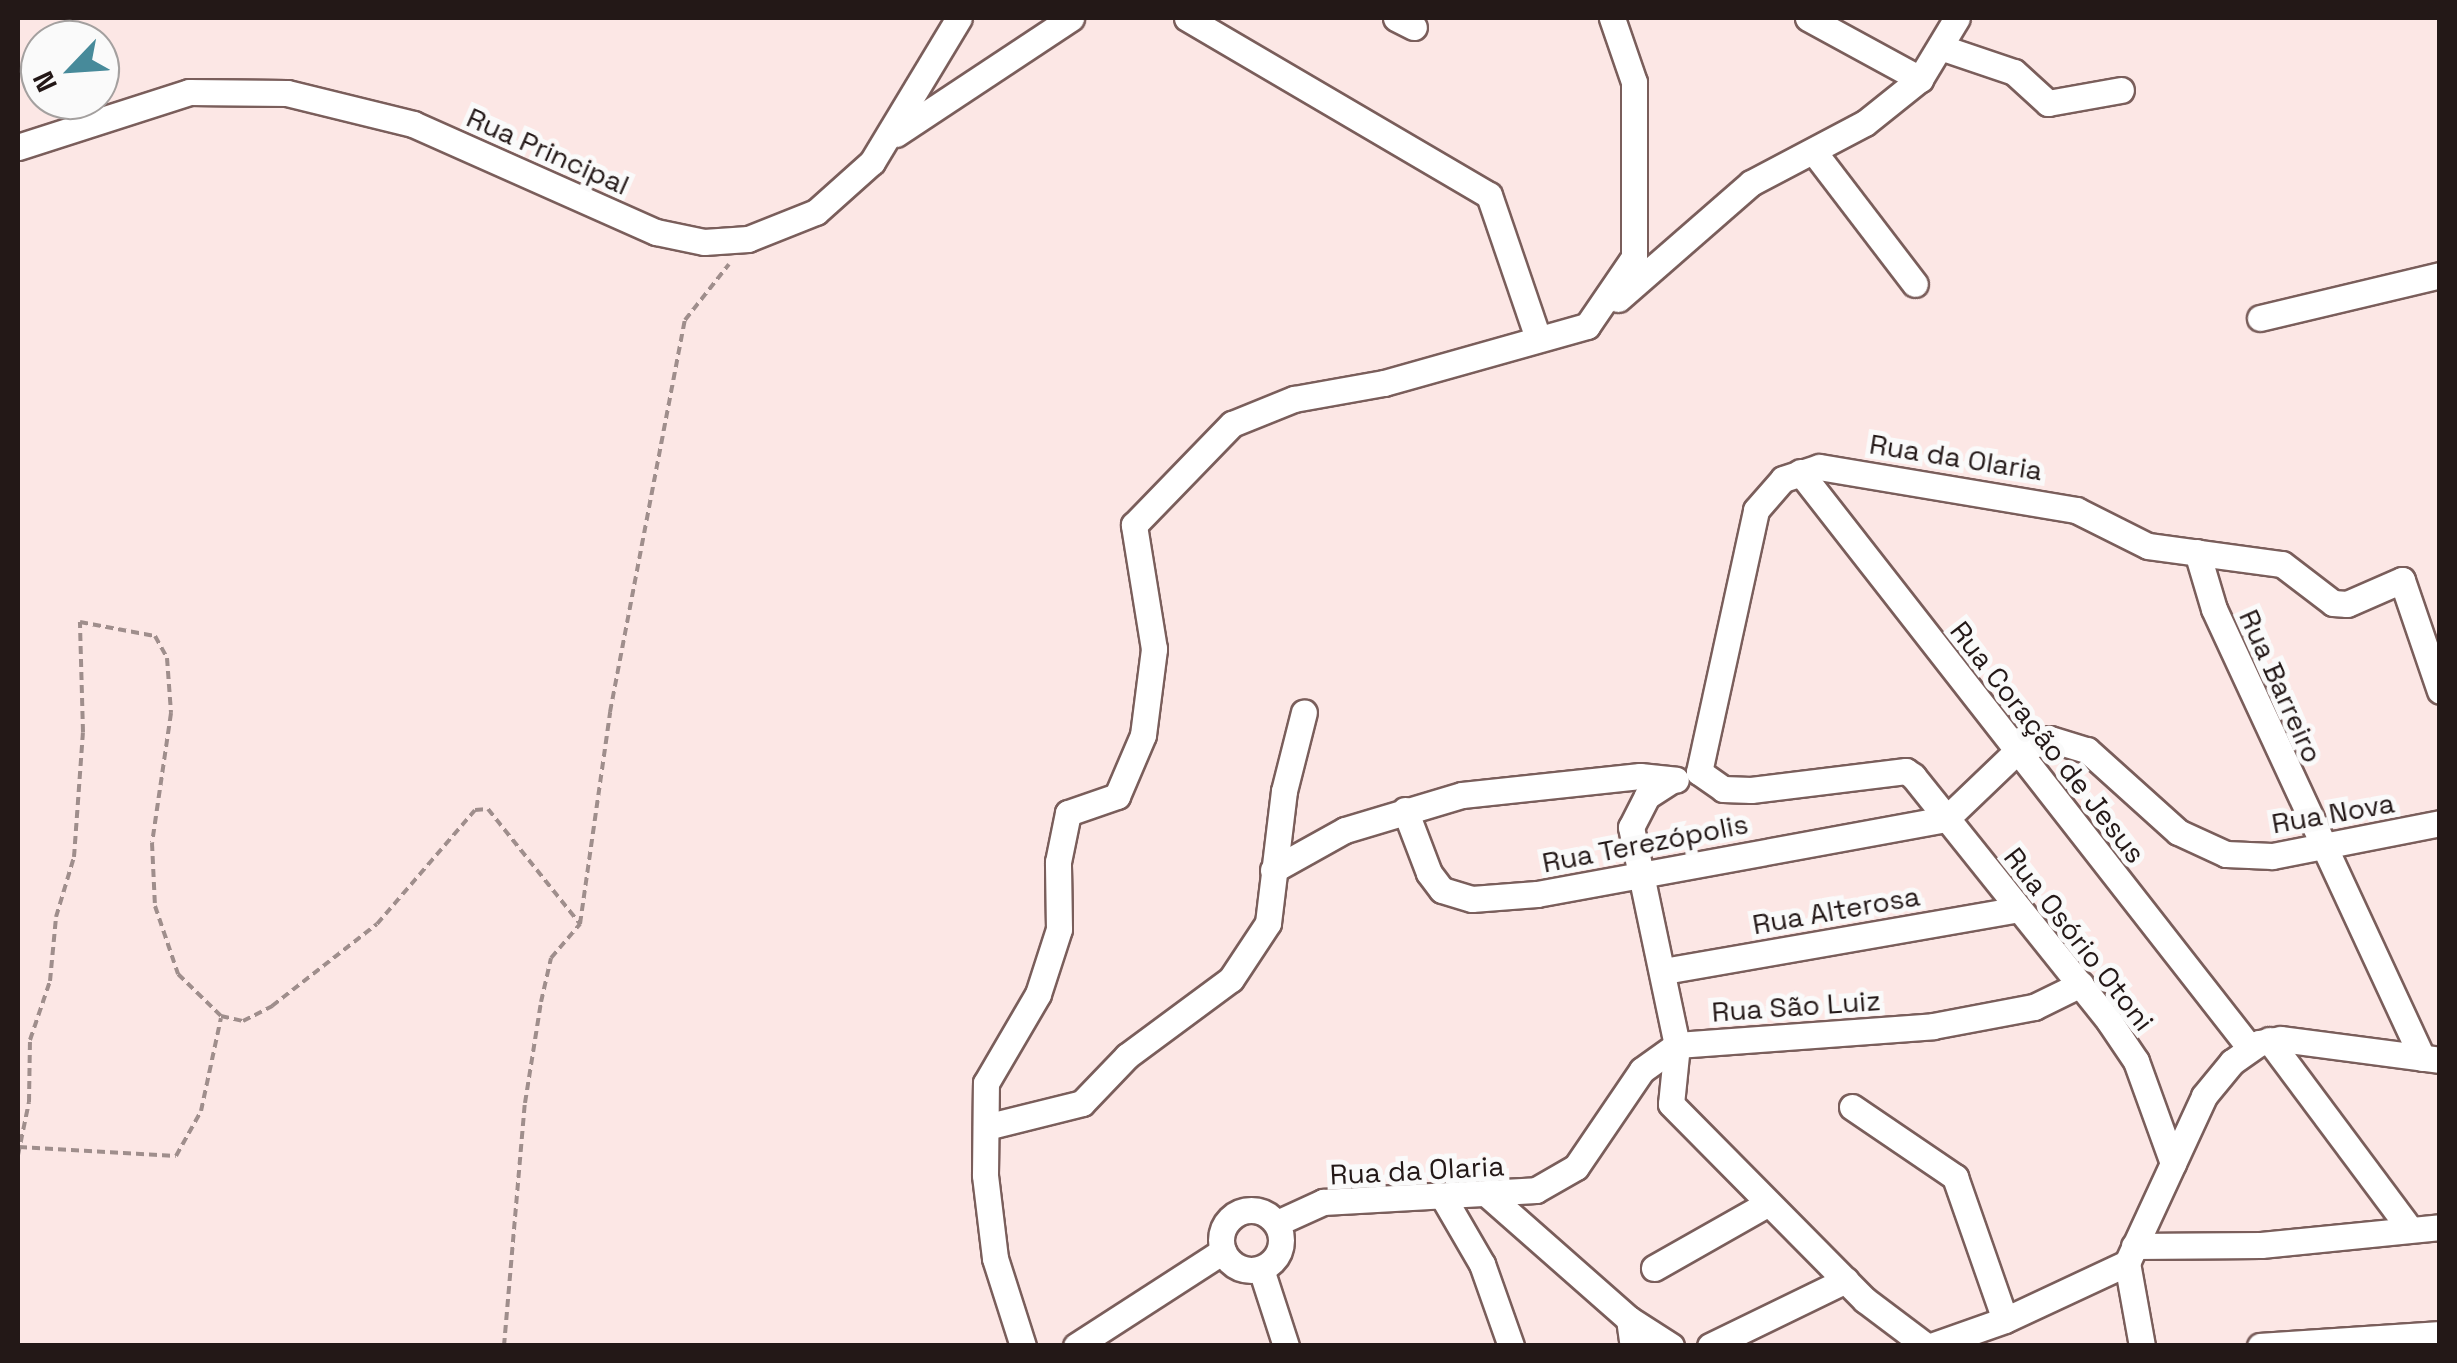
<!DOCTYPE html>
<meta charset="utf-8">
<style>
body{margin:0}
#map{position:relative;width:2457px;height:1363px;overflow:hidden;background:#fce7e5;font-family:"Space Grotesk",sans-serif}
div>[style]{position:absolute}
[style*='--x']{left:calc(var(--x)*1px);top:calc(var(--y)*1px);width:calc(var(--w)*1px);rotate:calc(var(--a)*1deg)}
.path>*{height:4px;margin-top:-2px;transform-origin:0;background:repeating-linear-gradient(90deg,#9f8e8c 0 8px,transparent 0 13px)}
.roads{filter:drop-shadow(2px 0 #7a5e5b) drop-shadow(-2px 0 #7a5e5b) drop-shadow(0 2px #7a5e5b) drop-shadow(0 -2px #7a5e5b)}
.minor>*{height:25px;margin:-12.5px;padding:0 12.5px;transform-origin:12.5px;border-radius:12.5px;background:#fff}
.minor>.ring{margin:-12.5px;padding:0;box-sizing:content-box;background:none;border:25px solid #fff;border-radius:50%}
span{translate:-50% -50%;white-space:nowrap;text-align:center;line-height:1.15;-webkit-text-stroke:10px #fafafa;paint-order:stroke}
.street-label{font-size:28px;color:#231817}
.frame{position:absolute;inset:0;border:20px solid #231817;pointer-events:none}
.north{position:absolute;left:20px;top:20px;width:100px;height:100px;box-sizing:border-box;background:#fafafa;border:2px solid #a4a09f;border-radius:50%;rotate:245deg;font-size:28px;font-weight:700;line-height:40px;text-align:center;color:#231817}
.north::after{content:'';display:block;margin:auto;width:35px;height:45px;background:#478a9a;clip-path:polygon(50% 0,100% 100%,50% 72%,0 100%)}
</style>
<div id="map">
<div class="path">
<div style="--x:19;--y:1147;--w:157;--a:3.3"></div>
<div style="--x:176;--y:1156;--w:51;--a:-60.9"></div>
<div style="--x:201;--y:1111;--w:95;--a:-77.9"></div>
<div style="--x:18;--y:1155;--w:54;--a:-78.3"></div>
<div style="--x:29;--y:1102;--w:62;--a:-89.1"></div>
<div style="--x:30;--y:1040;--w:62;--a:-71.3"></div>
<div style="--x:50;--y:981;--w:64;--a:-84.6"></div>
<div style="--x:56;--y:917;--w:63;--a:-73.3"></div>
<div style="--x:74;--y:857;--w:125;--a:-85.9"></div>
<div style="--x:83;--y:732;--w:110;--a:-91.6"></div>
<div style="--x:80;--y:622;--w:76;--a:10.6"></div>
<div style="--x:155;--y:636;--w:25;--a:61"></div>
<div style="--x:167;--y:658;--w:55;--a:85.8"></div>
<div style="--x:171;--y:713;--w:131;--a:98.3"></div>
<div style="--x:152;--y:843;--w:63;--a:87.3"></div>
<div style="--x:155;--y:906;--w:72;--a:71.3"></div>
<div style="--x:178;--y:974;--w:60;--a:44.3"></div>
<div style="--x:221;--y:1016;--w:23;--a:13"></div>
<div style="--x:243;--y:1021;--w:33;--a:-27"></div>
<div style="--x:272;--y:1006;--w:133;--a:-38"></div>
<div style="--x:377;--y:924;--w:150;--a:-49.3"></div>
<div style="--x:475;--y:810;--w:13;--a:-4"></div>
<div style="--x:488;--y:809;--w:147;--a:51.3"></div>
<div style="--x:504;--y:1346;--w:244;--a:-85.1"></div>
<div style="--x:525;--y:1103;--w:102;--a:-81"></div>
<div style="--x:541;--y:1002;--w:45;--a:-77.2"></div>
<div style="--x:551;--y:958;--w:45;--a:-49.5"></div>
<div style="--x:580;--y:924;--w:214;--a:-81.9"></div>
<div style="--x:610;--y:712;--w:399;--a:-79.2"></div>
<div style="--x:685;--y:320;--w:71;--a:-51.8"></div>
</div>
<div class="roads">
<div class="minor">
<div style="--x:1187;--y:18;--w:350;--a:30.4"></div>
<div style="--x:1489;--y:195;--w:151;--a:71.1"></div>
<div style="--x:1396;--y:18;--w:20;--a:27"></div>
<div style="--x:1808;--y:18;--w:128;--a:28.6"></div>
<div style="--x:1940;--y:47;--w:78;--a:18.7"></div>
<div style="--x:2014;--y:72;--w:46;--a:42.4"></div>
<div style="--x:2048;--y:103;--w:74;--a:-10.1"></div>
<div style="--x:896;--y:134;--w:210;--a:-33.5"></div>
<div style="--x:18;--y:147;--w:180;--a:-17.8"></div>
<div style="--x:189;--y:92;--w:98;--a:0.6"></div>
<div style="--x:287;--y:93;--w:130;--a:13.8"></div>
<div style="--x:413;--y:124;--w:266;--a:24"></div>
<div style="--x:656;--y:232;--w:49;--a:11.8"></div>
<div style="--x:704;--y:242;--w:44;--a:-3.9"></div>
<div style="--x:748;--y:239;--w:73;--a:-21.7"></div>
<div style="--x:816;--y:212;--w:75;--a:-41.8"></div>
<div style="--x:872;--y:162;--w:168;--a:-58.9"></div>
<div style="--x:1814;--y:152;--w:166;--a:52.6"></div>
<div style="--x:1618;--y:299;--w:176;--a:-41.1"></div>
<div style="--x:1751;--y:183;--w:129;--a:-27.8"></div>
<div style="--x:1865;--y:123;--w:70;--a:-38.7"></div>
<div style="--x:1920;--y:79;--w:71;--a:-58.8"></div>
<div style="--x:2260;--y:318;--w:185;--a:-13.4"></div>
<div style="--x:1800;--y:472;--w:731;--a:52"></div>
<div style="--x:2197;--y:552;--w:59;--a:73.4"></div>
<div style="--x:2214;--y:609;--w:495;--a:65.1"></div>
<div style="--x:1699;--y:772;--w:268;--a:-77.7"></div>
<div style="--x:1756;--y:510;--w:41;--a:-48.9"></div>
<div style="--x:1783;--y:479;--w:38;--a:-18"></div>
<div style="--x:1819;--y:467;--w:261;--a:9.5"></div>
<div style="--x:2076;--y:510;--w:80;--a:26.6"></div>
<div style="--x:2148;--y:546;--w:135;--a:7.7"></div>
<div style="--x:2282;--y:564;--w:64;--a:37.4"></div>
<div style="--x:2333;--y:603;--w:14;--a:4"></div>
<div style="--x:2347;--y:604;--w:60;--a:-23.6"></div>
<div style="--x:2402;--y:580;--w:117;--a:71.1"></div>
<div style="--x:1699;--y:772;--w:29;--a:35"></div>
<div style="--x:1723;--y:789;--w:28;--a:2"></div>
<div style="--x:1751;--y:790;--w:156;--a:-7"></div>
<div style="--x:1906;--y:771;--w:9;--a:36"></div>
<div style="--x:1913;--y:776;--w:314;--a:51.3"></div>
<div style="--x:2109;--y:1021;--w:48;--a:56"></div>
<div style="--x:2136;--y:1061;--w:109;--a:70.1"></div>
<div style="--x:1672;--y:780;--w:30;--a:147"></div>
<div style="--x:1647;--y:796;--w:35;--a:117"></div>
<div style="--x:1631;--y:827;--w:223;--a:78.1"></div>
<div style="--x:1677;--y:1045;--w:59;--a:95.8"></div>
<div style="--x:1671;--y:1104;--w:276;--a:45.3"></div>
<div style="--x:1865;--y:1300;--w:76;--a:37"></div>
<div style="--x:1405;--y:810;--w:67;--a:69.1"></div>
<div style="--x:1429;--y:873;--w:21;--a:53"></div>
<div style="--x:1442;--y:890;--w:31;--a:17"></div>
<div style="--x:1472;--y:899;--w:65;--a:-4.4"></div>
<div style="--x:1537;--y:894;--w:416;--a:-10.4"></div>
<div style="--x:1946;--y:819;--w:98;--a:-43.8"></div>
<div style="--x:2017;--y:751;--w:35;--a:-20"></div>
<div style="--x:2050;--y:739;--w:39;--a:17"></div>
<div style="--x:2087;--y:750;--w:122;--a:42"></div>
<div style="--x:2178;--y:832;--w:53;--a:24.6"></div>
<div style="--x:2226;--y:854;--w:46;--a:2.5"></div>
<div style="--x:2272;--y:856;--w:171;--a:-11.1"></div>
<div style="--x:1273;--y:870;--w:82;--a:-29.1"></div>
<div style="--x:1345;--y:830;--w:122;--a:-16.7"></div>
<div style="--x:1462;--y:795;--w:179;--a:-6.1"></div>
<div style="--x:1640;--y:776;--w:36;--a:6"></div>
<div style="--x:1664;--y:971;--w:360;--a:-9.9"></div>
<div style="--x:2269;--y:1040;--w:234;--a:53.3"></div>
<div style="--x:1852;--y:1107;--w:125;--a:34.2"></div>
<div style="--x:1955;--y:1177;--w:151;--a:70.7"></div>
<div style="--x:986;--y:1127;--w:99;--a:-14"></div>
<div style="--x:1082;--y:1103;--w:65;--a:-46.2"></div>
<div style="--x:1127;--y:1056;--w:129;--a:-36.5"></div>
<div style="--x:1231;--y:979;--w:67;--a:-56.5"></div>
<div style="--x:1268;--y:923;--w:133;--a:-83.1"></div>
<div style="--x:1284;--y:791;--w:81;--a:-75.8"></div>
<div style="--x:1487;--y:1194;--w:189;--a:41.4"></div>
<div style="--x:1629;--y:1319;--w:27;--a:82"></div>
<div style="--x:1443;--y:1197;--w:78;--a:59.8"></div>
<div style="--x:1482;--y:1264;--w:87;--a:70.5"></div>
<div class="ring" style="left:1221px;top:1210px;width:35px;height:35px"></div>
<div style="--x:1277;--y:1223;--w:51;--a:-24.5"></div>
<div style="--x:1323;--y:1202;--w:213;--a:-3.2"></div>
<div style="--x:1536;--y:1190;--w:46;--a:-29.9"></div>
<div style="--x:1576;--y:1167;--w:117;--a:-55.8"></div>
<div style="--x:1642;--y:1070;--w:43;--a:-35.5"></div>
<div style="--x:1677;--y:1045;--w:257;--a:-4.2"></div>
<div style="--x:1933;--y:1026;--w:103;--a:-10.7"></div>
<div style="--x:2034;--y:1007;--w:52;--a:-26.1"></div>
<div style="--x:2134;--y:1246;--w:127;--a:-0.5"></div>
<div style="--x:2261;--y:1245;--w:180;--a:-5.7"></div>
<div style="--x:1654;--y:1268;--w:130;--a:-29.5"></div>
<div style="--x:1261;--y:1269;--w:81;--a:72"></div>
<div style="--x:1629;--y:1319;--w:50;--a:32.7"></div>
<div style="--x:1023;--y:1346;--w:92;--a:-107.7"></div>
<div style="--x:995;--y:1258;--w:84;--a:-96.9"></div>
<div style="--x:985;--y:1175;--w:92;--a:-89.4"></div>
<div style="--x:986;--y:1083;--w:103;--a:-59.7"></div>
<div style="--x:1038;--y:994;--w:68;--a:-72.1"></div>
<div style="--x:1059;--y:929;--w:67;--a:-90.9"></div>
<div style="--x:1058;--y:862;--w:50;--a:-78.5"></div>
<div style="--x:1068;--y:813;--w:52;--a:-19.1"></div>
<div style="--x:1117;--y:796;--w:66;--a:-66.9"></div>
<div style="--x:1143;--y:735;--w:87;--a:-82.7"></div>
<div style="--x:1154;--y:649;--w:126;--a:-99.2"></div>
<div style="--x:1134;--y:525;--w:141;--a:-45.9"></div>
<div style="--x:1232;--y:424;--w:67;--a:-22"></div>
<div style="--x:1294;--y:399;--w:91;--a:-10.1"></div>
<div style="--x:1384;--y:383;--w:211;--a:-15.7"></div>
<div style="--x:1587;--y:326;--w:83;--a:-55.7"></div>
<div style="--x:1634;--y:257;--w:175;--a:-90"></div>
<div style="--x:1634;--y:82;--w:68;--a:-109"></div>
<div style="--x:1076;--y:1346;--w:175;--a:-32.9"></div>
<div style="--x:1710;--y:1346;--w:151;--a:-25.9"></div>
<div style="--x:1931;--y:1346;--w:78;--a:-19.4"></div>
<div style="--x:2005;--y:1320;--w:135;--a:-25"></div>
<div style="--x:2142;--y:1346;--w:84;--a:-100.2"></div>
<div style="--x:2127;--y:1263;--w:184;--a:-65.2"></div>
<div style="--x:2204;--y:1096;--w:44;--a:-50.5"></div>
<div style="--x:2232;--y:1062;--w:33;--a:-35"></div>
<div style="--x:2259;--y:1043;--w:22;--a:-10"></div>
<div style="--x:2281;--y:1039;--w:160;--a:7.5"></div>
<div style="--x:2260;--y:1346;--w:180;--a:-3.8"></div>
</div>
</div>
<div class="street-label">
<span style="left:548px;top:151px;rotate:24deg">Rua Principal</span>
<span style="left:1956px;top:457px;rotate:9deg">Rua da Olaria</span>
<span style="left:2281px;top:686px;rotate:66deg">Rua Barreiro</span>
<span style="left:2048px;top:742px;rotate:52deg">Rua Coração de Jesus</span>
<span style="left:2333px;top:813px;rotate:-10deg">Rua Nova</span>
<span style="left:1645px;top:843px;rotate:-11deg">Rua Terezópolis</span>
<span style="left:1836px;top:910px;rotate:-10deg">Rua Alterosa</span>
<span style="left:2079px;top:939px;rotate:52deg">Rua Osório Otoni</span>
<span style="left:1796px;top:1006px;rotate:-4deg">Rua São Luiz</span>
<span style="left:1417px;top:1170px;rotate:-3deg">Rua da Olaria</span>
</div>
<div class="frame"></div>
<div class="north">N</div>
</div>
